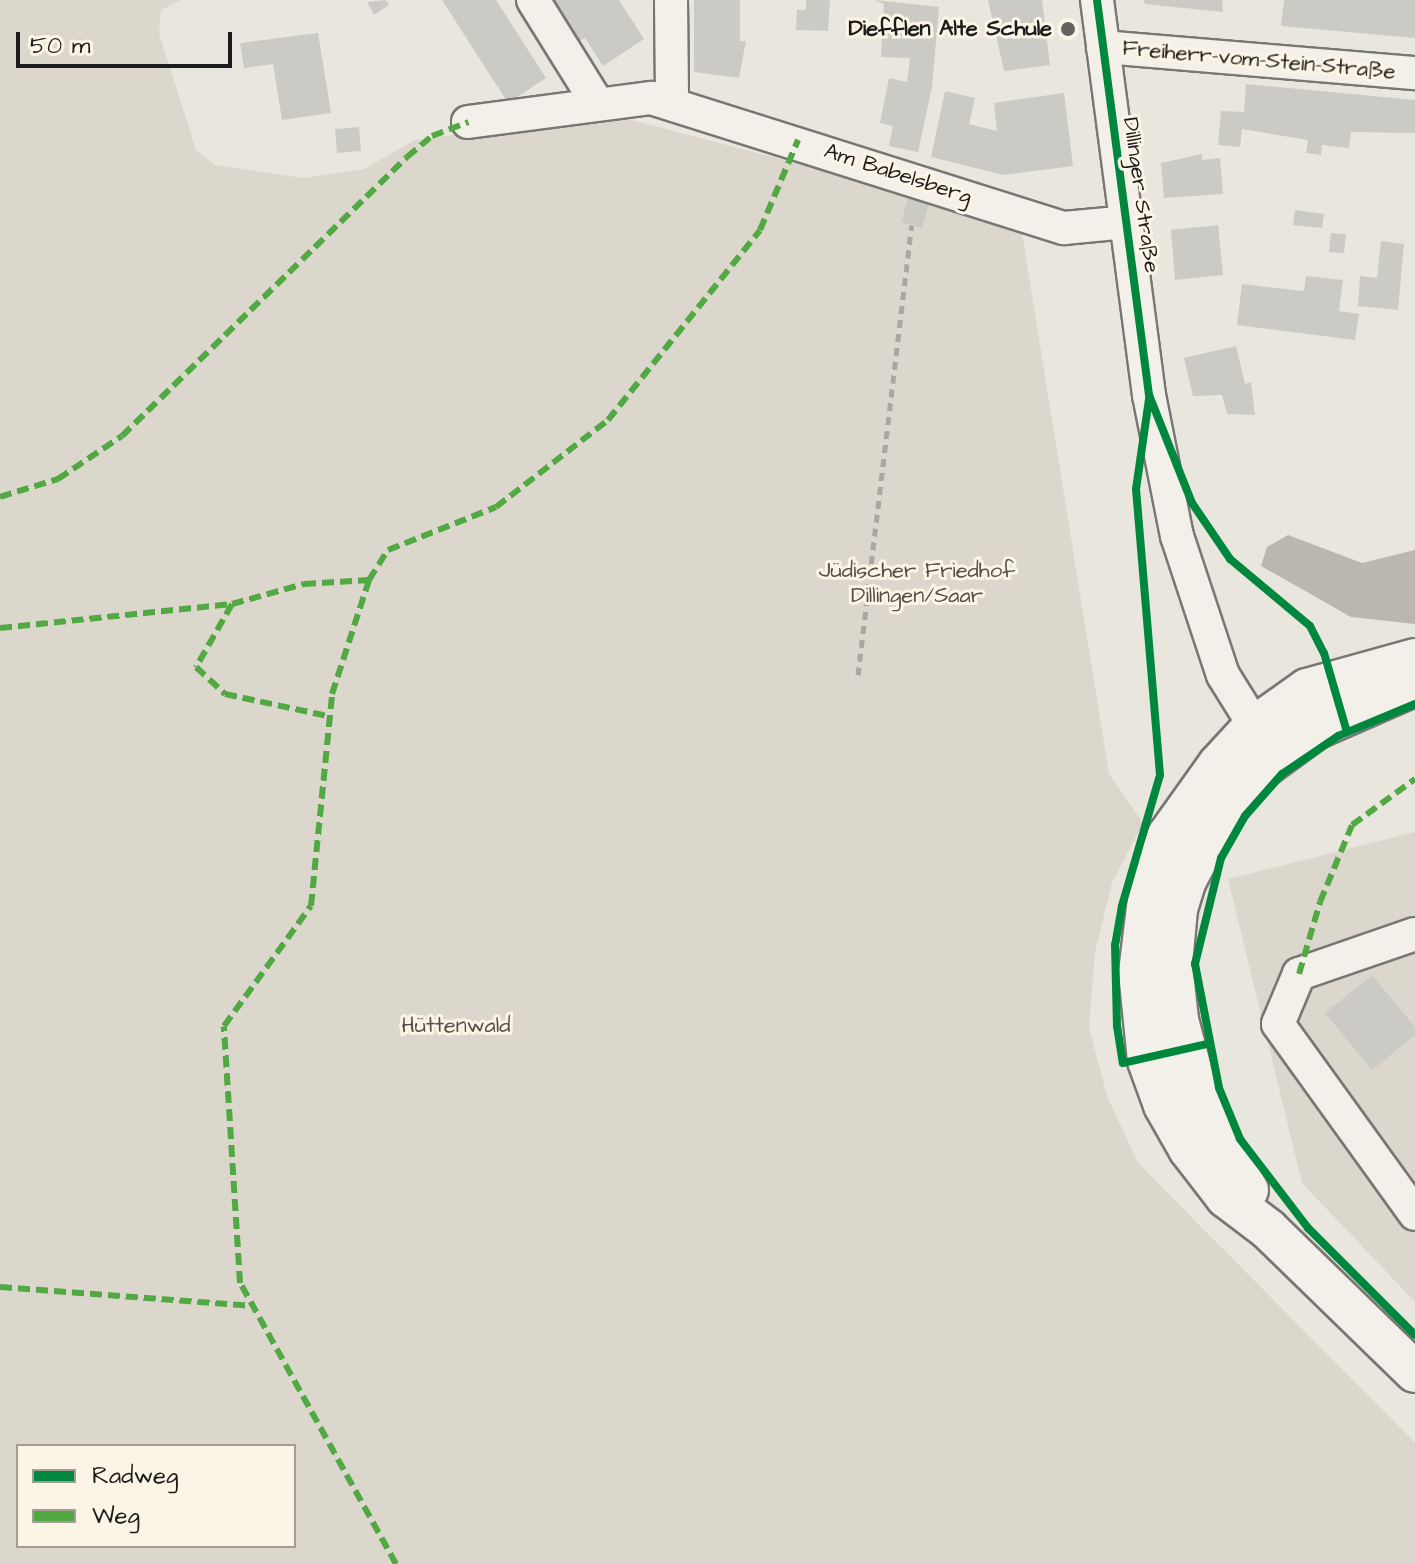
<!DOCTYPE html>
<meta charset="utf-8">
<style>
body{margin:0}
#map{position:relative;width:1415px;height:1564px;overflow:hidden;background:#e9e6de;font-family:"Architects Daughter",sans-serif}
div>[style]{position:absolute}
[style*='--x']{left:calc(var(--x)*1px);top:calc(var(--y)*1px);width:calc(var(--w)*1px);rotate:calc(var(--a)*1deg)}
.built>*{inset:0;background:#dbd7cd}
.green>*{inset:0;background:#dbd7cc}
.water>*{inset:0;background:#bbb6ae}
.building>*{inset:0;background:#cccac4}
.path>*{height:5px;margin-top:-2.5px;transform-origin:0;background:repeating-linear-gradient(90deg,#a9a7a3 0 8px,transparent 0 14px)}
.roads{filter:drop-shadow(2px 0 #787773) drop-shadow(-2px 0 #787773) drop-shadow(0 2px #787773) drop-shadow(0 -2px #787773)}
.minor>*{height:32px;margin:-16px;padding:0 16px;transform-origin:16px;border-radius:16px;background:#f3f0ea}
.major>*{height:40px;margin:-20px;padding:0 20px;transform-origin:20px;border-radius:20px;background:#f3f0ea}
.quiet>*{height:6px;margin-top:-3px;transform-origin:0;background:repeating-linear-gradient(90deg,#52a943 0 12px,transparent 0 18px)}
.cycleway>*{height:8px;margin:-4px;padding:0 4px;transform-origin:4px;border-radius:4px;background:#00873e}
.dots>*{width:22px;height:22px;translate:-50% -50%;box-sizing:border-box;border:4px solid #fcf5e5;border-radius:50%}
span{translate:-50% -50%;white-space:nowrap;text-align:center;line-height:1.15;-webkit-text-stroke:6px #fcf5e5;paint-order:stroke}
.poi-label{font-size:22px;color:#1c1c1c;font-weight:700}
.right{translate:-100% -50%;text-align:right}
.street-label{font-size:22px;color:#1c1c1c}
.park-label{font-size:22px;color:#52504c}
.legend{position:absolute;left:16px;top:1444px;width:280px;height:104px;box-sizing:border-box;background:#fcf5e5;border:2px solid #a29e95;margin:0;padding:10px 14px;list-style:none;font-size:24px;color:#1c1c1c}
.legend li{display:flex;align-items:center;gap:16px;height:40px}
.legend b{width:40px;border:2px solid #a29e95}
.scale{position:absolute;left:16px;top:32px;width:216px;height:36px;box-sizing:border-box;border:4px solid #1c1c1c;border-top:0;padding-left:10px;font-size:24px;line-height:28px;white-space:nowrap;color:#1c1c1c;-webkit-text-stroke:6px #fcf5e5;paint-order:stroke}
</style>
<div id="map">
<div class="built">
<div style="clip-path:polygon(1415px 832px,1415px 1302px,1302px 1183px,1228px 879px)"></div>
</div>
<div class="green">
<div style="clip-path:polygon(evenodd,0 0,181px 0,161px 10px,159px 33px,196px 150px,215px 165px,303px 178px,364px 169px,415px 140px,531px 124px,624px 118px,818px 169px,1022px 233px,1109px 774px,1143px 823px,1112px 883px,1095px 952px,1089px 1027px,1107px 1096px,1138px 1163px,1415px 1443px,1415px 1564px,0 1564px,0 0,18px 1446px,294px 1446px,294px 1546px,18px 1546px,18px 1446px)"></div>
</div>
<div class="water">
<div style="clip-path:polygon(1288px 535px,1362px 563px,1415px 550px,1415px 624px,1351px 617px,1261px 566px,1267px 547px)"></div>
</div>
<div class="building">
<div style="clip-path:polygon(386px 0,389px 5px,374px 15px,367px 2px)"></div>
<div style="clip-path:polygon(442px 0,496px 0,546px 78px,508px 103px)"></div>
<div style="clip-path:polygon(553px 0,619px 0,644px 39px,603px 66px,585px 38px,579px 41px)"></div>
<div style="clip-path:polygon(694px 0,740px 0,740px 41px,746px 41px,739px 78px,694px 72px)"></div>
<div style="clip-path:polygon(806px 0,830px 0,828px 31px,796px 30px,797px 10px,806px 10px)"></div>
<div style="clip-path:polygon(874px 0,939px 7px,932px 87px,918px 152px,889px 146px,893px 126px,880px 123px,889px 78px,907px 82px,910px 58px,881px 57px,884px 4px)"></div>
<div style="clip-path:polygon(988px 0,1042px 0,1050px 65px,1004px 71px)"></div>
<div style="clip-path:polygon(1144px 0,1222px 0,1223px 12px,1145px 4px)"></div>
<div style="clip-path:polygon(1284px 0,1415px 0,1415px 38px,1281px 26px)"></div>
<div style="clip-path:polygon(318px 33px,331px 113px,282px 120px,273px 64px,244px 68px,240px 43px)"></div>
<div style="clip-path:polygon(1246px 84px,1415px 100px,1415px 133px,1351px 132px,1349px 148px,1322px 145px,1321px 155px,1306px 153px,1308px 140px,1242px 129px,1240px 147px,1218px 145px,1221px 111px,1244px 112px)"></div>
<div style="clip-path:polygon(945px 91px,975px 98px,969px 124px,997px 131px,994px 103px,1064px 93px,1073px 166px,1003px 175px,931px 157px)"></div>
<div style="clip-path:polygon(359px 127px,361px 151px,337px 153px,335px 129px)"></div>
<div style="clip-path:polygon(1202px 154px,1202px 160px,1220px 158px,1223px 194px,1164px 198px,1161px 163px)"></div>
<div style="clip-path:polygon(908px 198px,929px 204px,922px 228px,901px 222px)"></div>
<div style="clip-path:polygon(1295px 210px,1324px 214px,1322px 228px,1293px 225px)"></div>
<div style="clip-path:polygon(1218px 225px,1223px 275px,1175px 280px,1171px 230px)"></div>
<div style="clip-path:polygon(1331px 233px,1346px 234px,1344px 253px,1329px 252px)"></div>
<div style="clip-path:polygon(1381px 241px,1404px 244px,1398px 310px,1358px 306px,1360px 276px,1377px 278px)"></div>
<div style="clip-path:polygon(1306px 276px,1343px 280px,1339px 311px,1359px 314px,1355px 340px,1237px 325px,1242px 284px,1304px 291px)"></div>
<div style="clip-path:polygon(1236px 346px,1245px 384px,1251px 382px,1255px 415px,1227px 414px,1222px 395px,1193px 396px,1184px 358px)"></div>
<div style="clip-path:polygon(1372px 975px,1415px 1027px,1415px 1035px,1372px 1070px,1325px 1013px)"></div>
</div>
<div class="path">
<div style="--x:858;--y:675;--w:453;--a:-83.2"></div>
</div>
<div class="roads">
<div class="minor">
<div style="--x:533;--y:0;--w:121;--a:58.1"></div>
<div style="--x:671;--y:0;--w:102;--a:89.4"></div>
<div style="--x:1097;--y:0;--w:398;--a:82.5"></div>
<div style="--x:1149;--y:395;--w:144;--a:78.8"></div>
<div style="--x:1177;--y:536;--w:146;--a:71.7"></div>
<div style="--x:1223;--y:675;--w:81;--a:58.1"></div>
<div style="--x:1103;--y:47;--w:313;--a:4.8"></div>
<div style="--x:468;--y:122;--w:185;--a:-7.5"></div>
<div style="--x:651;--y:98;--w:433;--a:17.5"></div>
<div style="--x:1064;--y:228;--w:63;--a:-5.4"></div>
<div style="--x:1415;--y:934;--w:123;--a:161"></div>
<div style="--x:1299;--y:974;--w:54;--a:112.8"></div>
<div style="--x:1278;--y:1024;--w:234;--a:54.2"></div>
</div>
<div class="major">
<div style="--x:1415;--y:659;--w:112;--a:164.5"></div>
<div style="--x:1307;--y:689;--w:67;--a:144.7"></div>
<div style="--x:1252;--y:728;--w:50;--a:132.6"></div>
<div style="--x:1218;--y:765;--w:86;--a:125.5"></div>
<div style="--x:1168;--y:835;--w:51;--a:110.6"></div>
<div style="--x:1150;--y:883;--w:90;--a:97"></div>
<div style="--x:1139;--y:972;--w:89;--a:84.2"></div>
<div style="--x:1148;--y:1061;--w:47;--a:70"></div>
<div style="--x:1164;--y:1105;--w:51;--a:60.4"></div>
<div style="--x:1189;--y:1149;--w:61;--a:52.4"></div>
<div style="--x:1226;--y:1197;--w:53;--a:37.3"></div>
<div style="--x:1268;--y:1229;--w:205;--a:44.2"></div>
<div style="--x:1248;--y:1190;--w:53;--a:-120.4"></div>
<div style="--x:1221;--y:1144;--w:65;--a:-113.4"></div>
<div style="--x:1195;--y:1084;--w:66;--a:-104.9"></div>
<div style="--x:1178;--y:1020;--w:56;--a:-96.1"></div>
<div style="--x:1172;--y:964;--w:55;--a:-84.8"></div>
<div style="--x:1177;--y:909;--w:28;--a:-73"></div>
<div style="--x:1185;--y:882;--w:85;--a:-61.9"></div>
<div style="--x:1225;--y:807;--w:47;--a:-48.5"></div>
<div style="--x:1256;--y:772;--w:73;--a:-36.1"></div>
<div style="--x:1315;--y:729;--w:109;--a:-23.7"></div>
</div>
</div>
<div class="quiet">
<div style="--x:0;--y:497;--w:61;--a:-17.2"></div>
<div style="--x:58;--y:479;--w:77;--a:-33.9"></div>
<div style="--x:122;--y:436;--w:399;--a:-44.4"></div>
<div style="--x:407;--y:157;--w:33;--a:-40"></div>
<div style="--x:432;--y:136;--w:39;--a:-21"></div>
<div style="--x:232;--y:604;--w:73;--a:119.7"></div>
<div style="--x:196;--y:667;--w:40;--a:43"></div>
<div style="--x:225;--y:694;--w:105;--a:12.1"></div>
<div style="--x:0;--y:628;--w:233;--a:-5.9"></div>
<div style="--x:232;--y:604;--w:75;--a:-15.5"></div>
<div style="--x:304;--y:584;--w:65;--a:-3.5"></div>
<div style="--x:1299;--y:974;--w:75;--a:-73.7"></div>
<div style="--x:1320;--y:902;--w:83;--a:-67.4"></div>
<div style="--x:1352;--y:825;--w:78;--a:-36.1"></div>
<div style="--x:0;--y:1287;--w:254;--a:4.3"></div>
<div style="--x:396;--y:1564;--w:321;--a:-119"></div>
<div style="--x:240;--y:1283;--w:257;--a:-93.6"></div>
<div style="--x:224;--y:1026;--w:148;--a:-54.1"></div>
<div style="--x:311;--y:906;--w:213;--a:-84.3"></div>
<div style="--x:332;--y:694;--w:120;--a:-72"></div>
<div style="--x:369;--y:580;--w:36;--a:-58"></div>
<div style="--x:388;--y:550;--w:116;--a:-21.7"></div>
<div style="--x:496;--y:507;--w:142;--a:-37.8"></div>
<div style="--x:608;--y:420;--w:243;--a:-51.3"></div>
<div style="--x:760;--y:230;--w:98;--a:-67.1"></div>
</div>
<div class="cycleway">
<div style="--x:1097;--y:0;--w:398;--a:82.5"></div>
<div style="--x:1149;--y:395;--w:116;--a:68.3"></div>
<div style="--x:1192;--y:503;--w:68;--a:55.8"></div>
<div style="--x:1230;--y:559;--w:104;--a:39.9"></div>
<div style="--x:1310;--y:626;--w:30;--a:63"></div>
<div style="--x:1324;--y:653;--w:82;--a:73.8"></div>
<div style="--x:1149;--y:399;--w:91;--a:98.2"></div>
<div style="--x:1136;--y:489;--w:287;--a:85.2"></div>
<div style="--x:1160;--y:775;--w:136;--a:106.2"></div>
<div style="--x:1122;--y:906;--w:40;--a:100"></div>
<div style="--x:1115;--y:945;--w:81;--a:88.6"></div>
<div style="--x:1117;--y:1026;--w:37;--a:81"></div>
<div style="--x:1123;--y:1063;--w:86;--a:-12.7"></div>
<div style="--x:1415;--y:704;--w:83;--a:157.4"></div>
<div style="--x:1338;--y:736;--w:68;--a:145.8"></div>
<div style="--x:1282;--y:774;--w:56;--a:131.4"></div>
<div style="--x:1245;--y:816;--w:48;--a:119.7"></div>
<div style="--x:1221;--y:858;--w:109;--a:103.8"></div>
<div style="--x:1195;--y:964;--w:126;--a:79"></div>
<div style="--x:1219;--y:1088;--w:55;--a:67.6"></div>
<div style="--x:1240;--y:1139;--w:112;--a:52.6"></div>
<div style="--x:1308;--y:1228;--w:151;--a:45"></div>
</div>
<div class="dots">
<div style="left:1068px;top:29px;background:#646360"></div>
</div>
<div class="poi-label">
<span class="right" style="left:1052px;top:29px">Diefflen Alte Schule</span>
</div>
<div class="street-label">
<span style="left:1259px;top:60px;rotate:5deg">Freiherr-vom-Stein-Straße</span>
<span style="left:898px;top:174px;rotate:18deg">Am Babelsberg</span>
<span style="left:1141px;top:195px;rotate:82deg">Dillinger Straße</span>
</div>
<div class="park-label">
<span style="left:917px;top:583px">Jüdischer Friedhof<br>Dillingen/Saar</span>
<span style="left:456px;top:1026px">Hüttenwald</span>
</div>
<ul class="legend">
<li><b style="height:10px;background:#00873e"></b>Radweg</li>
<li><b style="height:10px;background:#52a943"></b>Weg</li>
</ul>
<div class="scale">50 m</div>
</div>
